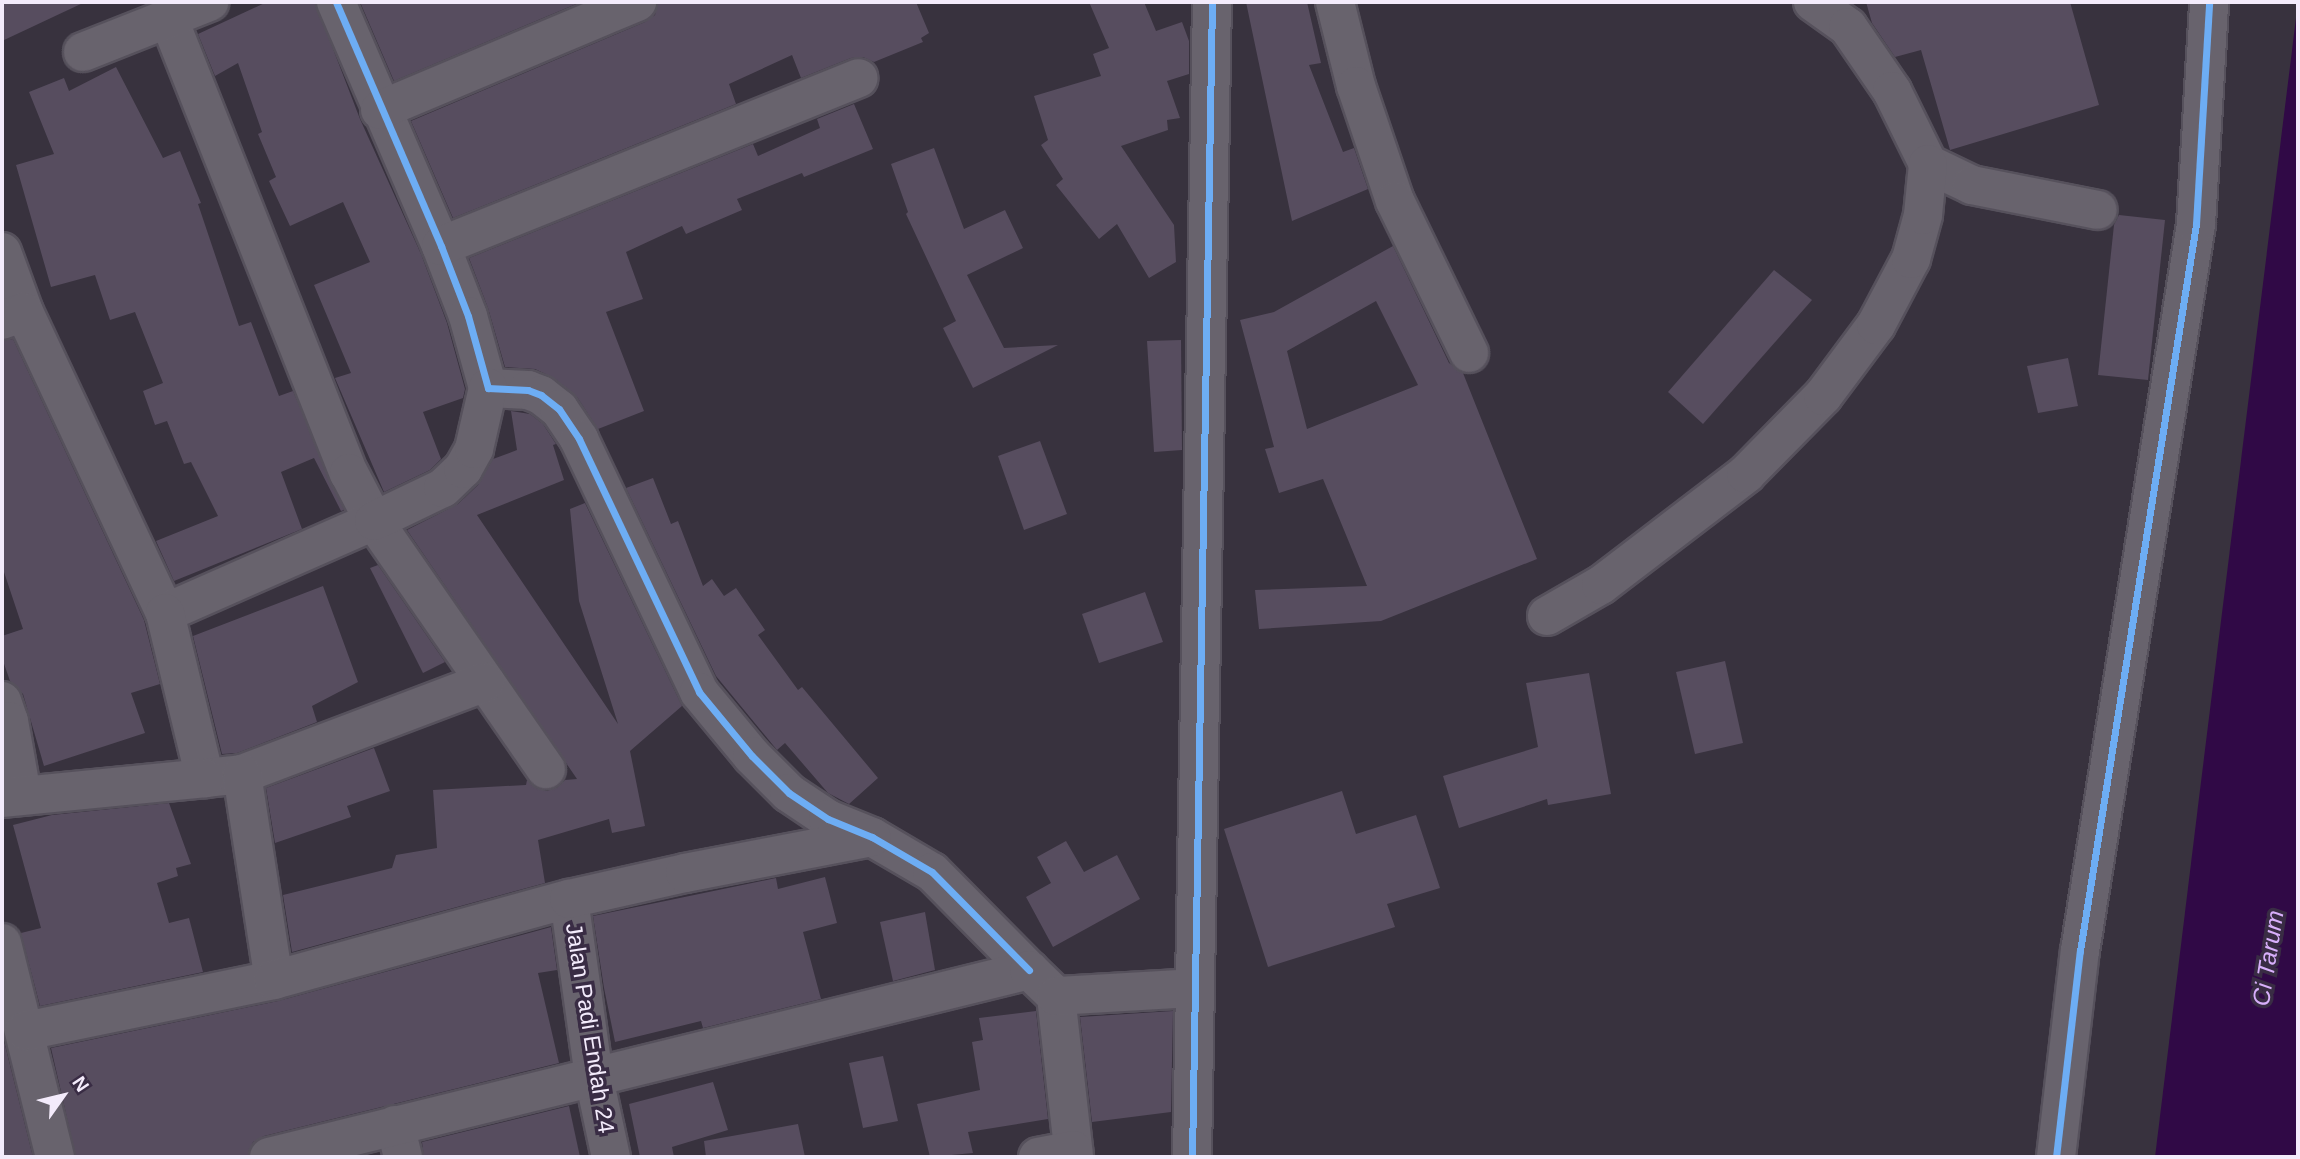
<!DOCTYPE html>
<style>
body{margin:0}
#map{position:relative;width:2300px;height:1159px;overflow:hidden;background:#38323e;font-family:Helvetica,sans-serif}
div>[style]{position:absolute}
[style*='--x']{left:calc(var(--x)*1px);top:calc(var(--y)*1px);width:calc(var(--w)*1px);rotate:calc(var(--a)*1deg)}
.water>*{inset:0;background:#300946}
.building>*{inset:0;background:#574d5f}
.roads{filter:drop-shadow(2px 0 #56515c) drop-shadow(-2px 0 #56515c) drop-shadow(0 2px #56515c) drop-shadow(0 -2px #56515c)}
.minor>*{height:38px;margin:-19px;padding:0 19px;transform-origin:19px;border-radius:19px;background:#68636d}
.cycleway>*{height:7px;margin:-3.5px;padding:0 3.5px;transform-origin:3.5px;border-radius:3.5px;background:#6dadf4}
span{translate:-50% -50%;white-space:nowrap;text-align:center;line-height:1.15;-webkit-text-stroke:7px #392c44;paint-order:stroke}
.street-label{font-size:23px;color:#f3ebfb}
.water-label{font-size:24px;color:#d8affb;font-style:italic}
.frame{position:absolute;inset:0;border:4px solid #f3ebfb;pointer-events:none}
.north{position:absolute;left:28px;top:1061px;width:70px;height:70px;-webkit-text-stroke:5px #392c44;paint-order:stroke;rotate:56deg;font-size:19px;font-weight:700;line-height:28px;text-align:center;color:#f3ebfb}
.north::after{content:'';display:block;margin:auto;width:24px;height:32px;background:#f3ebfb;clip-path:polygon(50% 0,100% 100%,50% 72%,0 100%)}
</style>
<div id="map">
<div class="water">
<div style="clip-path:polygon(2298px 2px,2298px 1157px,2155px 1157px,2199px 798px)"></div>
</div>
<div class="building">
<div style="clip-path:polygon(2px 2px,85px 2px,2px 41px)"></div>
<div style="clip-path:polygon(267px 2px,315px 2px,360px 119px,421px 254px,447px 323px,465px 389px,463px 398px,423px 412px,441px 459px,430px 470px,384px 492px,335px 378px,351px 373px,314px 285px,370px 262px,343px 202px,290px 226px,269px 181px,276px 177px,258px 134px,262px 132px,238px 63px,215px 76px,198px 34px)"></div>
<div style="clip-path:polygon(360px 2px,581px 2px,394px 81px)"></div>
<div style="clip-path:polygon(658px 2px,916px 2px,929px 33px,921px 38px,923px 42px,874px 62px,863px 57px,851px 58px,801px 78px,792px 55px,729px 84px,736px 104px,453px 218px,411px 121px,645px 22px,655px 15px)"></div>
<div style="clip-path:polygon(1089px 2px,1144px 2px,1156px 31px,1182px 22px,1189px 41px,1189px 74px,1167px 81px,1180px 118px,1167px 120px,1168px 130px,1121px 146px,1174px 225px,1176px 262px,1149px 278px,1117px 224px,1099px 239px,1056px 185px,1063px 179px,1041px 145px,1048px 140px,1034px 96px,1101px 76px,1093px 54px,1109px 48px)"></div>
<div style="clip-path:polygon(1246px 2px,1307px 2px,1321px 63px,1309px 65px,1343px 152px,1354px 148px,1368px 189px,1292px 221px)"></div>
<div style="clip-path:polygon(1866px 2px,2070px 2px,2099px 105px,1950px 150px,1921px 50px,1895px 57px,1872px 23px)"></div>
<div style="clip-path:polygon(116px 67px,163px 158px,180px 151px,201px 203px,198px 204px,239px 326px,251px 322px,279px 396px,293px 391px,344px 510px,341px 511px,314px 458px,281px 472px,302px 529px,174px 581px,156px 541px,218px 516px,191px 462px,184px 464px,167px 421px,155px 425px,143px 391px,163px 383px,135px 312px,110px 320px,95px 275px,51px 287px,16px 165px,54px 154px,29px 92px,64px 78px,69px 91px)"></div>
<div style="clip-path:polygon(854px 104px,873px 149px,804px 177px,802px 173px,737px 199px,742px 210px,686px 234px,682px 226px,626px 252px,643px 299px,606px 312px,644px 411px,598px 429px,577px 397px,554px 378px,535px 369px,505px 367px,488px 308px,469px 258px,753px 144px,758px 156px,820px 128px,817px 119px)"></div>
<div style="clip-path:polygon(934px 148px,964px 229px,1005px 210px,1023px 248px,967px 275px,1004px 348px,1058px 345px,973px 388px,943px 328px,956px 321px,906px 214px,908px 212px,891px 164px)"></div>
<div style="clip-path:polygon(2119px 215px,2165px 220px,2148px 380px,2098px 375px,2114px 225px)"></div>
<div style="clip-path:polygon(evenodd,1393px 246px,1449px 363px,1463px 373px,1537px 559px,1381px 621px,1259px 629px,1255px 590px,1367px 586px,1323px 479px,1279px 493px,1265px 449px,1274px 447px,1240px 320px,1274px 312px,1393px 246px,1376px 301px,1418px 385px,1307px 429px,1287px 351px,1376px 301px)"></div>
<div style="clip-path:polygon(1774px 270px,1812px 300px,1703px 424px,1668px 392px)"></div>
<div style="clip-path:polygon(13px 339px,144px 620px,160px 684px,131px 693px,145px 733px,44px 766px,23px 694px,10px 681px,2px 658px,2px 636px,23px 629px,2px 566px,2px 341px)"></div>
<div style="clip-path:polygon(1181px 340px,1182px 450px,1154px 452px,1147px 341px)"></div>
<div style="clip-path:polygon(2068px 358px,2078px 406px,2038px 413px,2027px 366px)"></div>
<div style="clip-path:polygon(511px 411px,530px 414px,543px 424px,556px 444px,553px 445px,564px 480px,477px 515px,618px 724px,579px 601px,570px 509px,585px 503px,682px 706px,630px 751px,645px 826px,612px 833px,609px 819px,538px 840px,545px 883px,292px 952px,283px 895px,392px 868px,396px 855px,437px 848px,433px 790px,526px 785px,527px 780px,536px 788px,547px 791px,558px 787px,565px 780px,577px 779px,407px 530px,458px 504px,478px 485px,493px 459px,517px 450px)"></div>
<div style="clip-path:polygon(1040px 441px,1067px 514px,1024px 530px,998px 456px)"></div>
<div style="clip-path:polygon(653px 478px,671px 524px,678px 521px,703px 586px,712px 579px,724px 596px,736px 588px,765px 630px,758px 635px,798px 690px,802px 687px,878px 778px,849px 804px,828px 793px,785px 743px,777px 750px,716px 676px,626px 488px)"></div>
<div style="clip-path:polygon(378px 565px,445px 662px,423px 673px,370px 568px)"></div>
<div style="clip-path:polygon(323px 586px,358px 682px,312px 706px,317px 722px,237px 753px,222px 754px,193px 636px)"></div>
<div style="clip-path:polygon(1145px 592px,1163px 642px,1099px 663px,1082px 614px)"></div>
<div style="clip-path:polygon(1725px 661px,1743px 743px,1695px 754px,1676px 672px)"></div>
<div style="clip-path:polygon(1589px 673px,1611px 794px,1548px 805px,1547px 799px,1459px 828px,1443px 776px,1538px 747px,1526px 683px)"></div>
<div style="clip-path:polygon(374px 748px,390px 791px,347px 806px,351px 817px,275px 843px,266px 788px)"></div>
<div style="clip-path:polygon(1342px 791px,1356px 834px,1416px 815px,1440px 888px,1387px 904px,1395px 927px,1268px 967px,1224px 829px)"></div>
<div style="clip-path:polygon(169px 803px,191px 864px,176px 868px,178px 876px,157px 883px,169px 923px,189px 918px,203px 972px,40px 1006px,21px 933px,41px 928px,13px 825px,52px 815px)"></div>
<div style="clip-path:polygon(1066px 841px,1084px 872px,1117px 855px,1140px 899px,1053px 947px,1026px 897px,1051px 883px,1037px 857px)"></div>
<div style="clip-path:polygon(825px 877px,837px 923px,803px 932px,821px 999px,703px 1028px,701px 1021px,615px 1042px,604px 988px,593px 916px,776px 878px,778px 889px)"></div>
<div style="clip-path:polygon(925px 912px,935px 970px,893px 981px,880px 922px)"></div>
<div style="clip-path:polygon(551px 927px,557px 970px,538px 973px,559px 1063px,264px 1136px,253px 1142px,248px 1157px,76px 1157px,51px 1048px,278px 1001px)"></div>
<div style="clip-path:polygon(1036px 1011px,1048px 1119px,968px 1132px,973px 1153px,930px 1157px,917px 1104px,980px 1090px,972px 1042px,983px 1040px,979px 1018px)"></div>
<div style="clip-path:polygon(1173px 1011px,1171px 1112px,1092px 1122px,1080px 1017px)"></div>
<div style="clip-path:polygon(2px 1033px,33px 1157px,2px 1157px)"></div>
<div style="clip-path:polygon(883px 1056px,898px 1121px,863px 1128px,849px 1063px)"></div>
<div style="clip-path:polygon(713px 1082px,728px 1130px,672px 1147px,674px 1157px,640px 1157px,629px 1104px)"></div>
<div style="clip-path:polygon(569px 1106px,580px 1157px,424px 1157px,422px 1142px)"></div>
<div style="clip-path:polygon(798px 1124px,805px 1157px,706px 1157px,704px 1141px)"></div>
</div>
<div class="roads">
<div class="minor">
<div style="--x:336;--y:2;--w:266;--a:66.7"></div>
<div style="--x:441;--y:246;--w:75;--a:68.9"></div>
<div style="--x:468;--y:316;--w:75;--a:74.5"></div>
<div style="--x:488;--y:388;--w:40;--a:2.9"></div>
<div style="--x:528;--y:390;--w:14;--a:21"></div>
<div style="--x:541;--y:395;--w:23;--a:38"></div>
<div style="--x:559;--y:409;--w:36;--a:56"></div>
<div style="--x:579;--y:439;--w:280;--a:64.6"></div>
<div style="--x:699;--y:692;--w:83;--a:50.4"></div>
<div style="--x:752;--y:756;--w:52;--a:45"></div>
<div style="--x:789;--y:793;--w:47;--a:33.7"></div>
<div style="--x:828;--y:819;--w:48;--a:22.2"></div>
<div style="--x:872;--y:837;--w:69;--a:30.3"></div>
<div style="--x:932;--y:872;--w:138;--a:45.3"></div>
<div style="--x:1335;--y:2;--w:87;--a:76"></div>
<div style="--x:1356;--y:86;--w:121;--a:71.3"></div>
<div style="--x:1395;--y:201;--w:169;--a:64"></div>
<div style="--x:1813;--y:2;--w:43;--a:35.5"></div>
<div style="--x:1848;--y:27;--w:78;--a:55.5"></div>
<div style="--x:1892;--y:91;--w:81;--a:63.7"></div>
<div style="--x:1928;--y:164;--w:49;--a:25.5"></div>
<div style="--x:1972;--y:185;--w:128;--a:11.2"></div>
<div style="--x:168;--y:17;--w:491;--a:68.4"></div>
<div style="--x:349;--y:473;--w:54;--a:62.5"></div>
<div style="--x:374;--y:521;--w:302;--a:55.3"></div>
<div style="--x:83;--y:52;--w:136;--a:-21.6"></div>
<div style="--x:380;--y:110;--w:279;--a:-22.8"></div>
<div style="--x:441;--y:246;--w:450;--a:-21.9"></div>
<div style="--x:2;--y:252;--w:64;--a:69.9"></div>
<div style="--x:2;--y:320;--w:23;--a:-20"></div>
<div style="--x:24;--y:312;--w:332;--a:64.9"></div>
<div style="--x:165;--y:613;--w:228;--a:-23.8"></div>
<div style="--x:374;--y:521;--w:76;--a:-25.6"></div>
<div style="--x:443;--y:488;--w:28;--a:-44"></div>
<div style="--x:463;--y:469;--w:23;--a:-61"></div>
<div style="--x:474;--y:449;--w:63;--a:-77.1"></div>
<div style="--x:165;--y:613;--w:170;--a:76.4"></div>
<div style="--x:205;--y:778;--w:37;--a:-6"></div>
<div style="--x:242;--y:774;--w:260;--a:-20.7"></div>
<div style="--x:1547;--y:616;--w:62;--a:-29.9"></div>
<div style="--x:1601;--y:585;--w:183;--a:-37.4"></div>
<div style="--x:1746;--y:474;--w:110;--a:-45.4"></div>
<div style="--x:1823;--y:396;--w:89;--a:-53.3"></div>
<div style="--x:1876;--y:325;--w:75;--a:-62.1"></div>
<div style="--x:1911;--y:259;--w:46;--a:-74.7"></div>
<div style="--x:1923;--y:215;--w:51;--a:-84.4"></div>
<div style="--x:2;--y:701;--w:21;--a:71"></div>
<div style="--x:9;--y:721;--w:75;--a:80"></div>
<div style="--x:242;--y:774;--w:208;--a:81.2"></div>
<div style="--x:2;--y:798;--w:204;--a:-5.6"></div>
<div style="--x:569;--y:899;--w:181;--a:82"></div>
<div style="--x:594;--y:1078;--w:81;--a:77.9"></div>
<div style="--x:2;--y:943;--w:220;--a:76.1"></div>
<div style="--x:1056;--y:996;--w:162;--a:83.6"></div>
<div style="--x:25;--y:1031;--w:254;--a:-11.6"></div>
<div style="--x:274;--y:980;--w:306;--a:-15.4"></div>
<div style="--x:569;--y:899;--w:119;--a:-12.6"></div>
<div style="--x:685;--y:873;--w:190;--a:-10.9"></div>
<div style="--x:395;--y:1125;--w:33;--a:76"></div>
<div style="--x:269;--y:1157;--w:783;--a:-13.82"></div>
<div style="--x:1029;--y:970;--w:37;--a:44"></div>
<div style="--x:1056;--y:996;--w:139;--a:-3.3"></div>
<div style="--x:1038;--y:1157;--w:36;--a:-11"></div>
<div style="--x:1192;--y:1157;--w:1155;--a:-89.01"></div>
<div style="--x:2056;--y:1157;--w:207;--a:-83.4"></div>
<div style="--x:2080;--y:951;--w:736;--a:-80.93"></div>
<div style="--x:2196;--y:224;--w:222;--a:-86.6"></div>
</div>
</div>
<div class="cycleway">
<div style="--x:336;--y:2;--w:266;--a:66.7"></div>
<div style="--x:441;--y:246;--w:75;--a:68.9"></div>
<div style="--x:468;--y:316;--w:75;--a:74.5"></div>
<div style="--x:488;--y:388;--w:40;--a:2.9"></div>
<div style="--x:528;--y:390;--w:14;--a:21"></div>
<div style="--x:541;--y:395;--w:23;--a:38"></div>
<div style="--x:559;--y:409;--w:36;--a:56"></div>
<div style="--x:579;--y:439;--w:280;--a:64.6"></div>
<div style="--x:699;--y:692;--w:83;--a:50.4"></div>
<div style="--x:752;--y:756;--w:52;--a:45"></div>
<div style="--x:789;--y:793;--w:47;--a:33.7"></div>
<div style="--x:828;--y:819;--w:48;--a:22.2"></div>
<div style="--x:872;--y:837;--w:69;--a:30.3"></div>
<div style="--x:932;--y:872;--w:138;--a:45.3"></div>
<div style="--x:1192;--y:1157;--w:1155;--a:-89.01"></div>
<div style="--x:2056;--y:1157;--w:207;--a:-83.4"></div>
<div style="--x:2080;--y:951;--w:736;--a:-80.93"></div>
<div style="--x:2196;--y:224;--w:222;--a:-86.6"></div>
</div>
<div class="street-label">
<span style="left:590px;top:1028px;rotate:81deg">Jalan Padi Endah 24</span>
</div>
<div class="water-label">
<span style="left:2268px;top:958px;rotate:-81deg">Ci Tarum</span>
</div>
<div class="frame"></div>
<div class="north">N</div>
</div>
